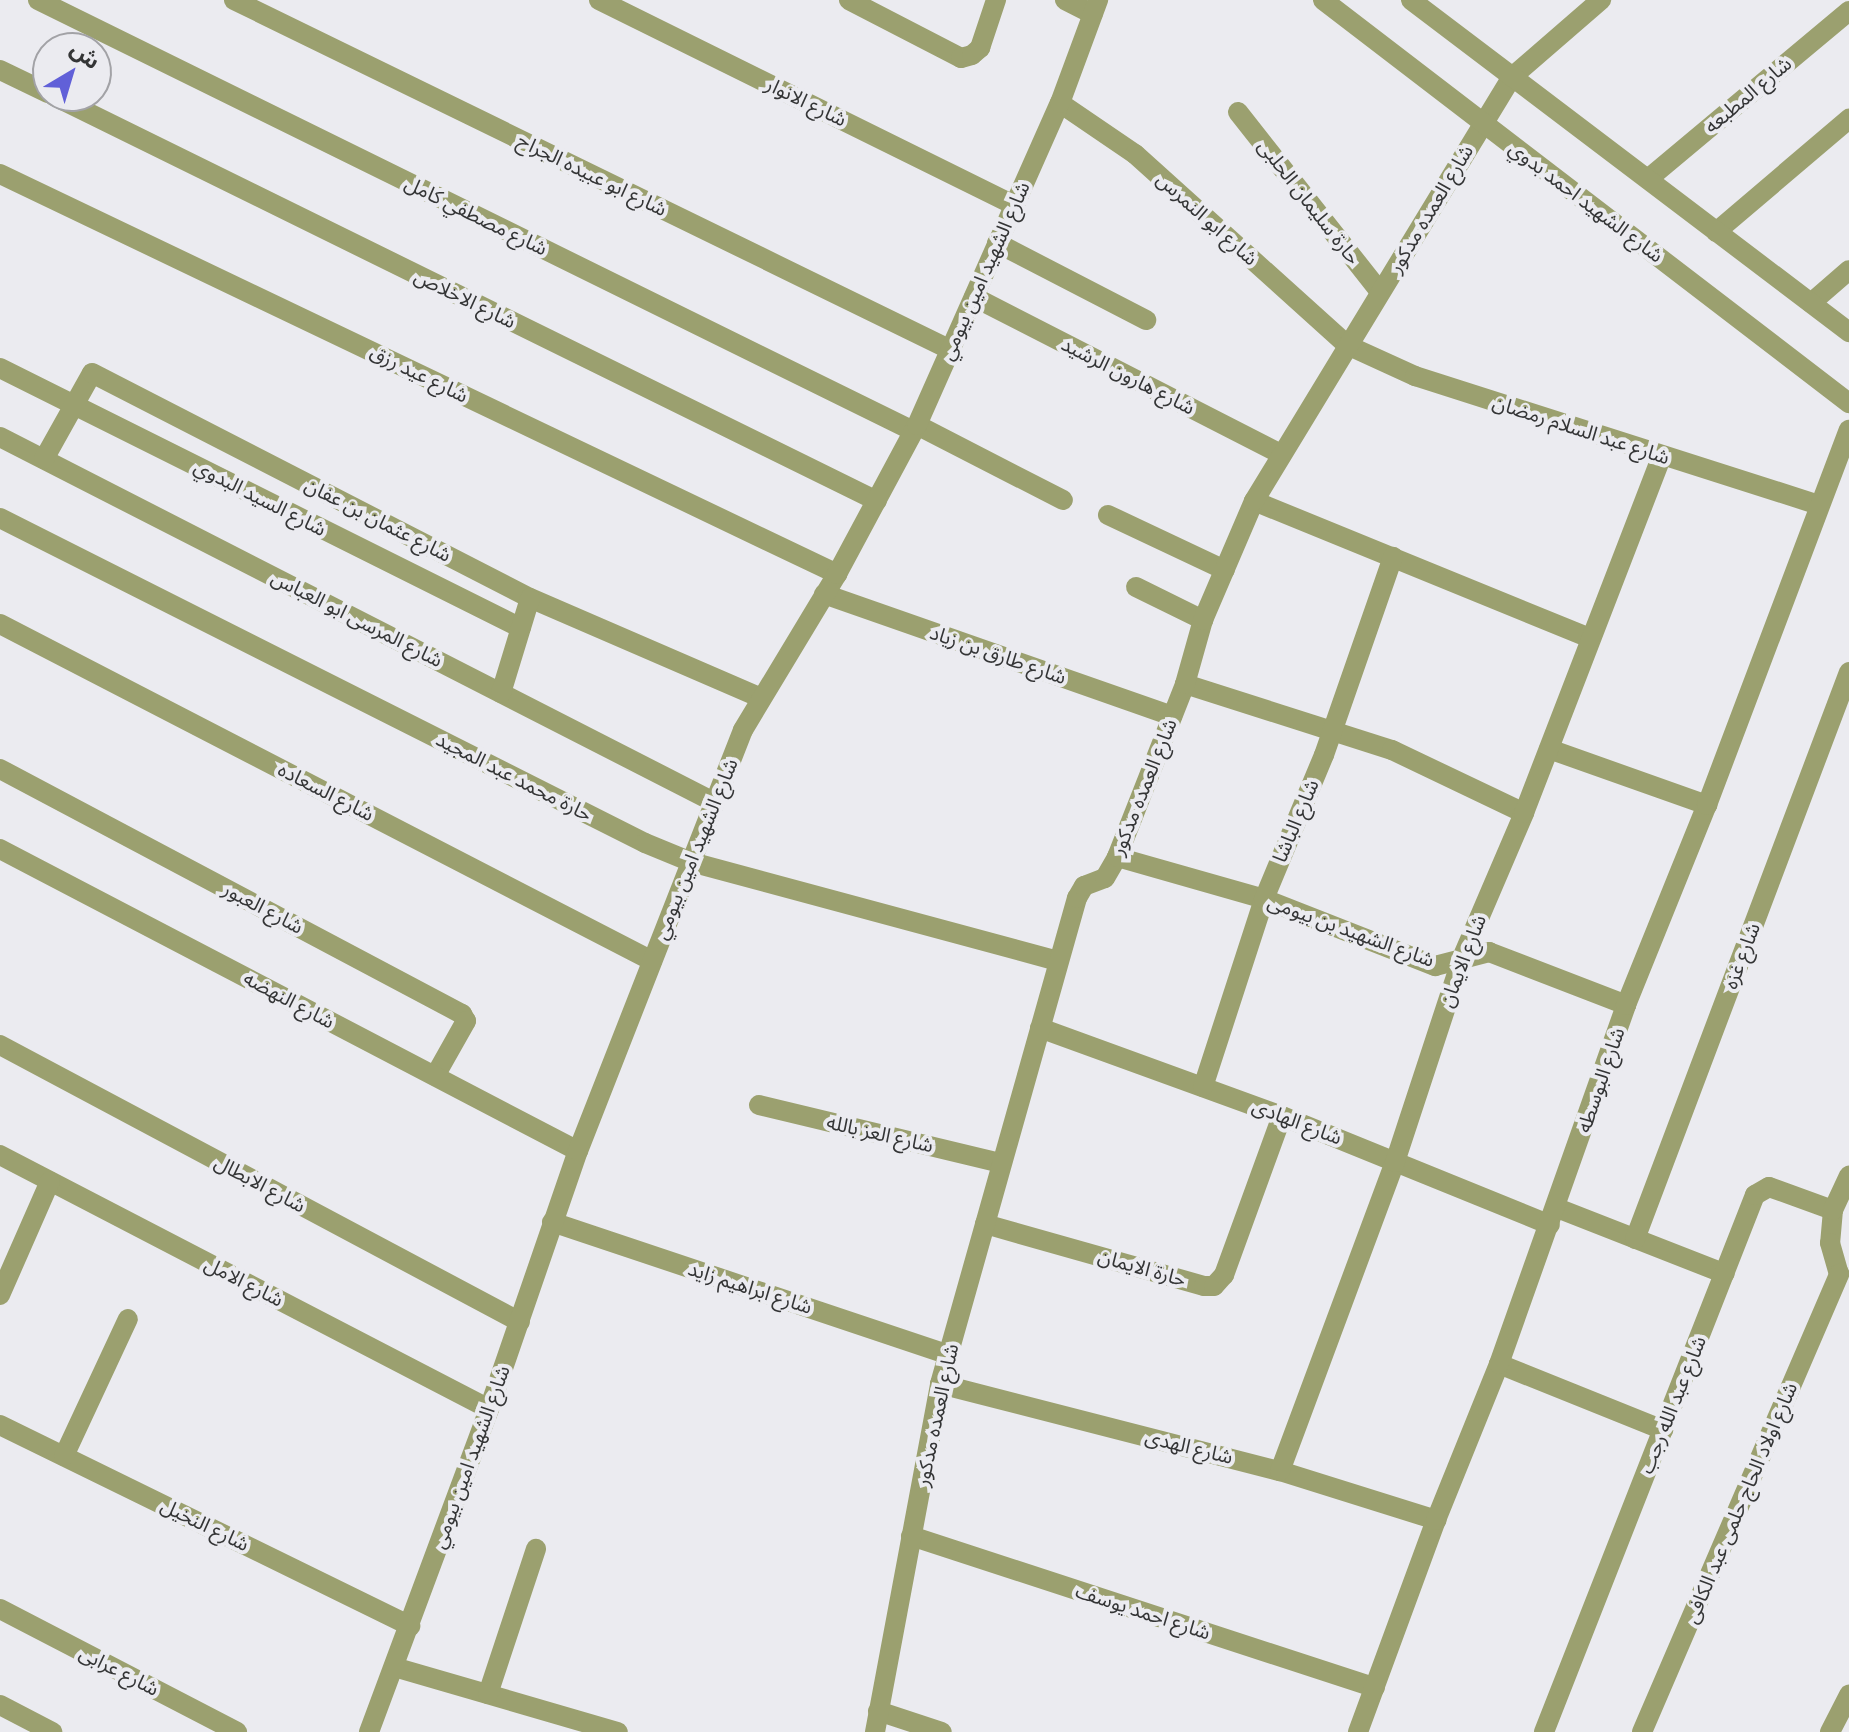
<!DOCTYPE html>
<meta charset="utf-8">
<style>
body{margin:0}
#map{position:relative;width:1849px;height:1732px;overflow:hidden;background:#ebebf0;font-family:"Source Serif 4","Noto Sans Arabic",serif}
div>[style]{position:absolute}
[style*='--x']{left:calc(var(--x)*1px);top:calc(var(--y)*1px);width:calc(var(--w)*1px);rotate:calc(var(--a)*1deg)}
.minor>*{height:20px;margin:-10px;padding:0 10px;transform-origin:10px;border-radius:10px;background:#9ba06f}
.tertiary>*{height:20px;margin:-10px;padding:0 10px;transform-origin:10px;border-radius:10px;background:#9ba06f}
span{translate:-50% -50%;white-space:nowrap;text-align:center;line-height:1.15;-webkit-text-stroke:8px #ebebf0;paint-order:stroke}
.street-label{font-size:20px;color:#343536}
.north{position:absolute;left:32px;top:32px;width:80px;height:80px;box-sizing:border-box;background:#ebebf0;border:2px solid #a2a2a6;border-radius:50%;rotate:38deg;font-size:22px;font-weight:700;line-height:32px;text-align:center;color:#343536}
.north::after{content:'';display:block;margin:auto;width:28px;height:36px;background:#6160d8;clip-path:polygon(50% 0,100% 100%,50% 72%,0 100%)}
</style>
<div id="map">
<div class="minor">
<div style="--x:38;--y:0;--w:975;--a:26.22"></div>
<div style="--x:234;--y:0;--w:796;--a:26.02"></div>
<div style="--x:599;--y:0;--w:463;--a:26.3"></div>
<div style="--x:849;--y:0;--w:126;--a:27.4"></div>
<div style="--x:961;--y:58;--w:11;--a:-15"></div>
<div style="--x:972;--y:55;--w:11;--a:-41"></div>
<div style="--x:980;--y:48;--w:51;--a:-71.6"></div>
<div style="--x:1065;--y:0;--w:31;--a:27"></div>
<div style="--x:0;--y:70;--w:53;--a:25.6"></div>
<div style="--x:54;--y:96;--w:917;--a:26.2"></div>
<div style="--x:1060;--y:103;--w:91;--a:34.2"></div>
<div style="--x:1135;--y:154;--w:285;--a:42"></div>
<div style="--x:1347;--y:345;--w:75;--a:24.5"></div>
<div style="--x:1415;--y:376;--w:424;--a:17.7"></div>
<div style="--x:1238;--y:112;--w:229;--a:51.7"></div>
<div style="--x:0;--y:174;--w:928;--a:25.54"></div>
<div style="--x:1648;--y:179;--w:262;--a:-39.9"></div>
<div style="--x:1716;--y:232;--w:175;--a:-40.4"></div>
<div style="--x:997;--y:243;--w:168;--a:27.3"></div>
<div style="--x:974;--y:297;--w:345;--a:27.1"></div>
<div style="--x:1811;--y:303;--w:50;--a:-41"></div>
<div style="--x:0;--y:368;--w:582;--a:26.52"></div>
<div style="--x:917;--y:425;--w:164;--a:27.2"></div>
<div style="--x:0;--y:437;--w:802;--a:27.08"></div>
<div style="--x:44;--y:459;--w:98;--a:-60.8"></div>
<div style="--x:92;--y:373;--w:492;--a:27.2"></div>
<div style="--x:530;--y:598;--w:252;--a:23.4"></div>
<div style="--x:1254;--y:501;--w:362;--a:22.2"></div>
<div style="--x:1108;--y:515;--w:129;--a:25.2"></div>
<div style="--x:0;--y:518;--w:722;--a:26.74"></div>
<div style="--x:645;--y:843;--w:50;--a:22.4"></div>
<div style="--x:691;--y:862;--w:379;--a:15.1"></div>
<div style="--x:1136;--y:587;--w:75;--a:26.2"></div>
<div style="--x:824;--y:594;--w:369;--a:19.3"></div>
<div style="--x:0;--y:624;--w:734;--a:27.33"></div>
<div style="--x:1185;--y:684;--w:217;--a:17.7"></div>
<div style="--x:1392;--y:750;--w:146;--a:25.5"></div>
<div style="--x:501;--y:693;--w:99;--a:-73"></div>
<div style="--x:1549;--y:749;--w:168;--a:19.5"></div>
<div style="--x:0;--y:769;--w:523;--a:27.94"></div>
<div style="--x:462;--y:1014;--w:8;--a:60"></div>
<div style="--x:466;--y:1021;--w:63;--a:119.4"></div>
<div style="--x:0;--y:849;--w:652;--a:27.59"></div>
<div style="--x:1117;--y:857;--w:153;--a:15.9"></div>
<div style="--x:1264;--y:899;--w:184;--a:21.4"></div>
<div style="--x:1435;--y:966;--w:56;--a:-14.5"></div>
<div style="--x:1489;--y:952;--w:147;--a:21.1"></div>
<div style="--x:1040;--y:1028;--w:258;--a:20"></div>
<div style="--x:1282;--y:1116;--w:289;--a:22.1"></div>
<div style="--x:0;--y:1045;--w:589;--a:28.04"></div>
<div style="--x:1203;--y:1087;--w:198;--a:-72"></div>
<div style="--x:1264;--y:899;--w:156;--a:-67.4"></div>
<div style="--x:1324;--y:755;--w:210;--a:-70.8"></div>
<div style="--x:759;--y:1105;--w:249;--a:13.5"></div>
<div style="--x:0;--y:1155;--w:551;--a:27.45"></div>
<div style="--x:1557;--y:1208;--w:180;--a:21.4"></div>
<div style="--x:1833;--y:1210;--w:33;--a:95"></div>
<div style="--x:1830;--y:1243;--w:32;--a:74"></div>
<div style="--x:552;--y:1222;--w:419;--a:18.5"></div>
<div style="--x:985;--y:1224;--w:228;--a:15.8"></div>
<div style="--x:1204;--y:1286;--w:10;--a:0"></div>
<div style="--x:1214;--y:1286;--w:15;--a:-48"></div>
<div style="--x:1224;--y:1275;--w:169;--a:-70"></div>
<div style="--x:1635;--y:1239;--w:606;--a:-69.32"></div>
<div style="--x:0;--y:1295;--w:124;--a:-66.3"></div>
<div style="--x:1499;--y:1364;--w:177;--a:21.9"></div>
<div style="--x:940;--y:1384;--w:351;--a:14.4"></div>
<div style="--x:1280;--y:1471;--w:164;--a:17.4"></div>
<div style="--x:0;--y:1425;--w:457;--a:26.1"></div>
<div style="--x:64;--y:1456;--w:151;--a:-65"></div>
<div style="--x:1280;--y:1471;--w:330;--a:-69.6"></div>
<div style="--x:1395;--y:1162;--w:215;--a:-71.8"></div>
<div style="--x:1462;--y:958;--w:158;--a:-66.8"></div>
<div style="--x:1524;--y:813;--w:383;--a:-68.9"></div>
<div style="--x:911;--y:1536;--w:488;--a:18.1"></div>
<div style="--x:0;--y:1609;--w:267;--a:27.4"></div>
<div style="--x:394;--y:1667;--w:233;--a:16.2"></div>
<div style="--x:488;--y:1694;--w:153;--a:-71.7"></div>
<div style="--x:0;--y:1705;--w:59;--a:27.4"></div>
<div style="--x:878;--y:1711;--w:67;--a:18.2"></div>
<div style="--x:369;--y:1732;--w:345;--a:-69.6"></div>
<div style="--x:489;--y:1409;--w:273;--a:-71"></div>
<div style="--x:578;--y:1151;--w:452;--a:-68.6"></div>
<div style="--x:743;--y:730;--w:182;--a:-58.9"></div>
<div style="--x:837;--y:574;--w:169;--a:-61.8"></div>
<div style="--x:917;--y:425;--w:352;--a:-66.1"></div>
<div style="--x:1060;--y:103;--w:110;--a:-69.7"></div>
<div style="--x:875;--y:1732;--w:354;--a:-79.4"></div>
<div style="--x:940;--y:1384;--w:505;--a:-74.26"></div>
<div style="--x:1077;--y:898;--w:14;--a:-60"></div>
<div style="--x:1084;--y:886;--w:22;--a:-21"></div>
<div style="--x:1105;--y:878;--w:24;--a:-60"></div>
<div style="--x:1117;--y:857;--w:186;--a:-68.5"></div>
<div style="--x:1185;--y:684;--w:66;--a:-74.3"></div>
<div style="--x:1203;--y:620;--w:129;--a:-66.8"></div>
<div style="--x:1254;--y:501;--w:496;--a:-58.7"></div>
<div style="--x:1512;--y:77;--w:118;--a:-40.9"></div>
<div style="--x:1358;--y:1732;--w:226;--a:-69.8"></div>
<div style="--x:1436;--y:1520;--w:168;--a:-68"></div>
<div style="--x:1499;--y:1364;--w:381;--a:-70.5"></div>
<div style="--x:1626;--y:1005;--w:216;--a:-68"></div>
<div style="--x:1707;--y:805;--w:401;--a:-69.3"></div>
<div style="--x:1544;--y:1732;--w:577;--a:-68.55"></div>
<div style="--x:1755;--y:1195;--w:16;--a:-30"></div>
<div style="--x:1769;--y:1187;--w:68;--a:19.8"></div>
<div style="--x:1833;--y:1210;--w:38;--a:-65"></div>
<div style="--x:1642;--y:1732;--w:499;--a:-66.7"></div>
<div style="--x:1830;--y:1732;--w:42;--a:-62.8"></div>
</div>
<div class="tertiary">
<div style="--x:1323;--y:0;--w:663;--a:37.46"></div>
<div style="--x:1411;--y:0;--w:550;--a:37.16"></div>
</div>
<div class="street-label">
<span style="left:1748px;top:95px;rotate:-40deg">شارع المطبعه</span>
<span style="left:806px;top:102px;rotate:26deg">شارع الانوار</span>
<span style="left:592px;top:175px;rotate:26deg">شارع ابو عبيده الجراح</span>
<span style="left:1309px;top:202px;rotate:52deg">حارة سليمان الحلبى</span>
<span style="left:1586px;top:202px;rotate:37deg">شارع الشهيد احمد بدوي</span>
<span style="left:1431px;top:209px;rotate:-59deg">شارع العمده مدكور</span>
<span style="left:476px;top:216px;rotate:26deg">شارع مصطفي كامل</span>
<span style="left:1207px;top:219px;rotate:42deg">شارع ابو النمرس</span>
<span style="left:985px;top:271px;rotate:-66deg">شارع الشهيد امين بيومي</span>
<span style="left:465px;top:299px;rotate:26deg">شارع الاخلاص</span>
<span style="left:419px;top:374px;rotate:26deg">شارع عيد رزق</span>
<span style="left:1128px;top:376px;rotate:27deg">شارع هارون الرشيد</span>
<span style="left:1581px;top:430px;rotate:18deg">شارع عبد السلام رمضان</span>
<span style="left:260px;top:498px;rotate:27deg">شارع السيد البدوي</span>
<span style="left:378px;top:520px;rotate:27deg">شارع عثمان بن عفان</span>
<span style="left:357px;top:619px;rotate:27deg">شارع المرسى ابو العباس</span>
<span style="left:998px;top:655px;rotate:19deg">شارع طارق بن زياد</span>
<span style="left:514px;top:777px;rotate:27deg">حارة محمد عبد المجيد</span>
<span style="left:1144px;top:787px;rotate:-68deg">شارع العمده مدكور</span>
<span style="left:326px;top:792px;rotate:27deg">شارع السعاده</span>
<span style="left:1296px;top:821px;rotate:-67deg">شارع الباشا</span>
<span style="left:696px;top:849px;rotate:-68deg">شارع الشهيد امين بيومي</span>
<span style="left:263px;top:908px;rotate:28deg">شارع العبور</span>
<span style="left:1351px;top:931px;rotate:20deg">شارع الشهيد بن بيومى</span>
<span style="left:1742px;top:956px;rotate:-69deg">شارع غزه</span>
<span style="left:1463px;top:961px;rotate:-69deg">شارع الايمان</span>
<span style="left:289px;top:1000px;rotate:28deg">شارع النهضه</span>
<span style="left:1601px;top:1080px;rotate:-71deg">شارع البوسطه</span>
<span style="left:1297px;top:1122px;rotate:21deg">شارع الهادى</span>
<span style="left:880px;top:1134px;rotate:13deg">شارع العز بالله</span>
<span style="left:260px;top:1184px;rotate:28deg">شارع الابطال</span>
<span style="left:1142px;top:1268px;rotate:16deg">حارة الايمان</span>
<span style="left:244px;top:1282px;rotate:27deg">شارع الامل</span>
<span style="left:750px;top:1288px;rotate:18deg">شارع ابراهيم زايد</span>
<span style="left:1673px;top:1405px;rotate:-68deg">شارع عبد الله رجب</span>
<span style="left:937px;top:1415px;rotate:-78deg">شارع العمده مدكور</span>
<span style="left:1189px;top:1447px;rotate:14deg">شارع الهدى</span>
<span style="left:471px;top:1457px;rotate:-70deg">شارع الشهيد امين بيومي</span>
<span style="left:1741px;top:1503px;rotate:-67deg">شارع اولاد الحاج حلمى عبد الكافى</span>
<span style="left:205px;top:1525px;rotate:26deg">شارع النخيل</span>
<span style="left:1143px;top:1612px;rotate:18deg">شارع احمد يوسف</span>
<span style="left:119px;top:1671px;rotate:27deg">شارع عرابى</span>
</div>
<div class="north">ش</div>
</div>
